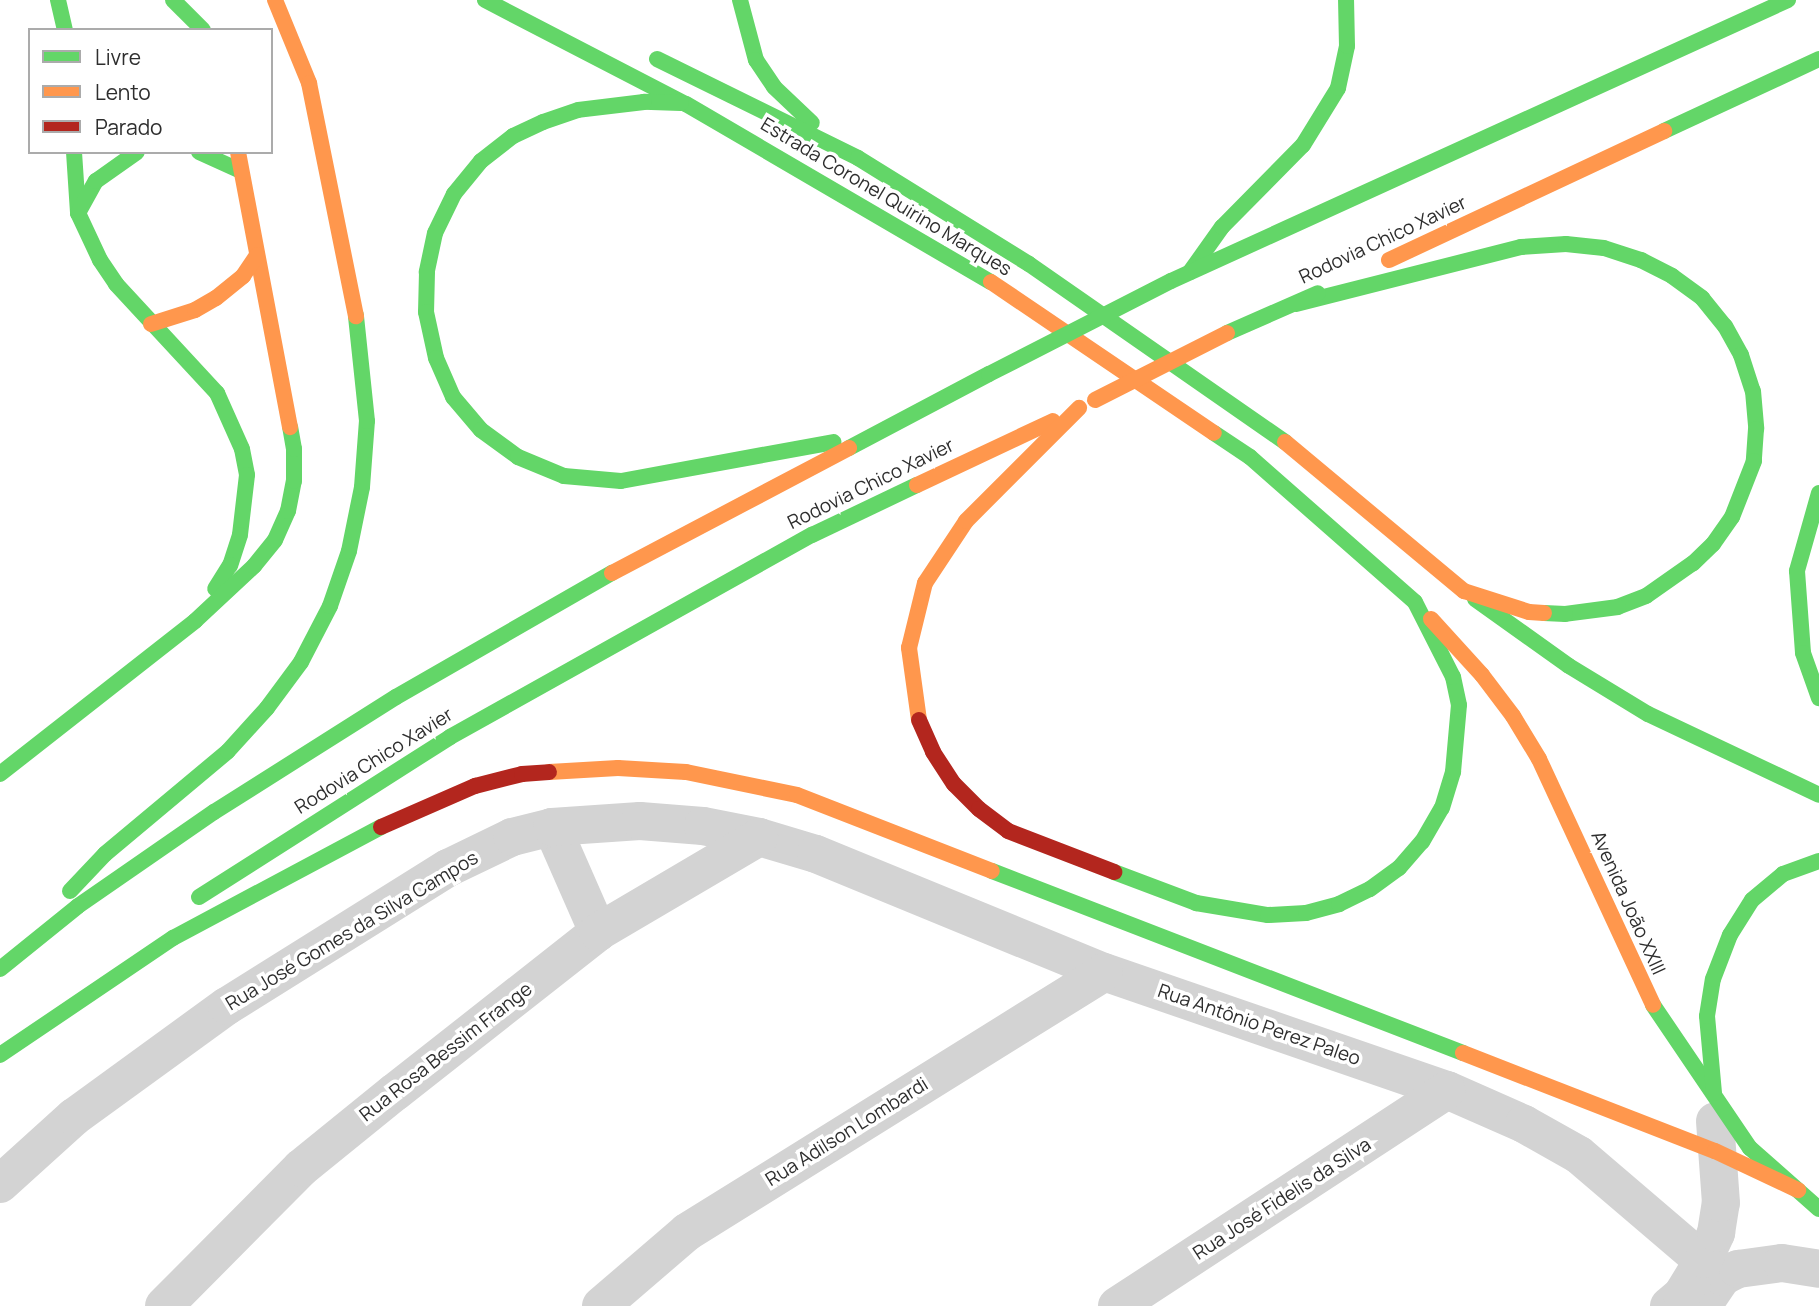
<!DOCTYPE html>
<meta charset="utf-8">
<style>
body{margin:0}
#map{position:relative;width:1819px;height:1306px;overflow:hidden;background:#fff;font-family:Manrope,sans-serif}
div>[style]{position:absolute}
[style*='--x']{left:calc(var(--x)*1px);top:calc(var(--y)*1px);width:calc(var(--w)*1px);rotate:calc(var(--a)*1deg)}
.street>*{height:38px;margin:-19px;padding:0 19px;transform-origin:19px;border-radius:19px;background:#d3d3d3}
.fast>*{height:16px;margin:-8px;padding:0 8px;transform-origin:8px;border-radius:8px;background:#63d668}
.slow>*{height:16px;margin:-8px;padding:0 8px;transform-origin:8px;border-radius:8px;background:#ff974d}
.jam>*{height:16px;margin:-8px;padding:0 8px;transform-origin:8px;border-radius:8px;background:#b3261e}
.fast-bridge>*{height:16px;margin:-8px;padding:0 8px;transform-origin:8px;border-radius:8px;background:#63d668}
.slow-bridge>*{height:16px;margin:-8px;padding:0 8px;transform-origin:8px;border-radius:8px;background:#ff974d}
span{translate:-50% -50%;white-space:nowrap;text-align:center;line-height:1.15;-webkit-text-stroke:7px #fff;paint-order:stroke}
.street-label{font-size:19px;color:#2e2e2e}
.legend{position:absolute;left:28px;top:28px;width:245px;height:126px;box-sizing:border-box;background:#fff;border:2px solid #ababab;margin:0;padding:9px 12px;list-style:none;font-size:21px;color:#2e2e2e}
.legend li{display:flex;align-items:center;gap:14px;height:35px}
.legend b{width:35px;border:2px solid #ababab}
</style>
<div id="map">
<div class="street">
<div style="--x:552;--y:827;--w:115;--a:66.3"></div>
<div style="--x:0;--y:1184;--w:100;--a:-42.2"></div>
<div style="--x:74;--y:1117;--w:189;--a:-36"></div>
<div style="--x:227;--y:1006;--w:261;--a:-32"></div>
<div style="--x:448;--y:868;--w:71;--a:-25.8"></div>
<div style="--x:512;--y:837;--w:41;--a:-14"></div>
<div style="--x:552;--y:827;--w:88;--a:-3.9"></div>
<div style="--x:640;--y:821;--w:63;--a:4.5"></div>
<div style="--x:703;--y:826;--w:57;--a:11.1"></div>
<div style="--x:759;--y:837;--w:59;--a:16.6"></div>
<div style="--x:816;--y:854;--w:311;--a:22.3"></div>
<div style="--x:1104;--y:972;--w:363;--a:19"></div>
<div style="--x:1447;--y:1090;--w:84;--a:23.8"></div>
<div style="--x:1524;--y:1124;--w:63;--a:29.4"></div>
<div style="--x:1579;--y:1155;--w:188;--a:40.5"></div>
<div style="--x:1708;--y:1298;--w:25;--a:-56"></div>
<div style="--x:1722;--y:1277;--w:18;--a:-27"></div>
<div style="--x:1738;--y:1269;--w:44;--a:-7.8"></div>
<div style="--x:1782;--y:1263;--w:37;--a:9"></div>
<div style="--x:164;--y:1306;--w:194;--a:-45.2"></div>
<div style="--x:301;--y:1168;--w:121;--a:-39"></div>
<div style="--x:395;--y:1092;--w:258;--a:-38.2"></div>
<div style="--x:598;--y:932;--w:187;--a:-30.5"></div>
<div style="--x:601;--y:1306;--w:113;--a:-40.7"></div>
<div style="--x:687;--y:1232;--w:491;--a:-31.9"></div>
<div style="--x:1117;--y:1306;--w:394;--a:-33.2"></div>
<div style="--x:1669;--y:1306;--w:17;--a:-40"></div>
<div style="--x:1682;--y:1295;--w:42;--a:-58.6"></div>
<div style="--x:1704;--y:1259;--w:29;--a:-65"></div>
<div style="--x:1716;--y:1233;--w:30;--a:-81"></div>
<div style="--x:1721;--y:1203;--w:82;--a:-94.2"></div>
</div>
<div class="fast">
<div style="--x:58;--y:0;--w:31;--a:77"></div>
<div style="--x:173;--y:0;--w:42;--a:45"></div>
<div style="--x:485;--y:0;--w:226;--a:27.4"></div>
<div style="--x:686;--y:104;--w:353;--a:30.3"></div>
<div style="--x:740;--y:0;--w:62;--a:75.1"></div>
<div style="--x:756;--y:60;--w:32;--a:56"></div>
<div style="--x:774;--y:87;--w:52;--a:43.5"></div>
<div style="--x:657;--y:59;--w:224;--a:26.2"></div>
<div style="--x:858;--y:158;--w:201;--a:31.8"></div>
<div style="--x:1029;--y:264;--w:312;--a:34.8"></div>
<div style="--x:681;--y:103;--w:37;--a:-178"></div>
<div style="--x:644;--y:102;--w:66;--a:173.1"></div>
<div style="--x:578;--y:110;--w:37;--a:161"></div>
<div style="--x:543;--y:122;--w:33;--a:155"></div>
<div style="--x:513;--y:136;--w:41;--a:142"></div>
<div style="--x:481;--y:161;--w:43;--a:129.3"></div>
<div style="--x:454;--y:194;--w:43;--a:116"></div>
<div style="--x:435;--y:233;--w:40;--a:102"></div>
<div style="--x:427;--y:272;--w:40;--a:91.4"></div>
<div style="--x:426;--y:312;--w:47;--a:77.7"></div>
<div style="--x:436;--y:358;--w:43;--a:66.4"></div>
<div style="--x:453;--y:397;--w:43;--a:49.7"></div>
<div style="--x:481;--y:430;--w:46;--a:36.1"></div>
<div style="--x:518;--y:457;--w:50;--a:22.4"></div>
<div style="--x:564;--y:476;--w:57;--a:5"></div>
<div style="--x:621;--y:481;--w:216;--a:-10.4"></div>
<div style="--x:1664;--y:131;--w:171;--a:-24.9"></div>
<div style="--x:74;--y:152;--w:61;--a:86.2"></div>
<div style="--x:78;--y:213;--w:52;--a:64.9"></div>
<div style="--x:100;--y:260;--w:29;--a:56"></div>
<div style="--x:116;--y:284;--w:149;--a:47.2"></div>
<div style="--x:217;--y:393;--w:61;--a:65.9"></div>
<div style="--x:242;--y:449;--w:26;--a:79"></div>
<div style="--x:247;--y:475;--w:60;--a:96.7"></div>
<div style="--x:240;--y:535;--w:32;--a:108"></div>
<div style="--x:230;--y:565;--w:28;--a:122"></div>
<div style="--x:199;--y:152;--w:46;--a:24.3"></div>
<div style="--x:78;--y:213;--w:37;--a:-61"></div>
<div style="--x:96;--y:181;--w:50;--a:-35.3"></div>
<div style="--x:1190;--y:272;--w:55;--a:-54.6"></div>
<div style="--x:1222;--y:227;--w:115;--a:-45.4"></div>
<div style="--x:1303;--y:145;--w:67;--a:-58.4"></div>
<div style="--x:1338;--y:88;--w:43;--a:-77.9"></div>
<div style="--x:1347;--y:46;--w:46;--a:-91.2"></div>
<div style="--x:1171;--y:281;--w:678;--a:-24.49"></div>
<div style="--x:1296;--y:304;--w:232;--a:-14.2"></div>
<div style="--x:1521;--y:247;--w:45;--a:-3.8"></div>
<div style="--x:1566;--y:244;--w:38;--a:6"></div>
<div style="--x:1604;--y:248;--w:39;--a:18"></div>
<div style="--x:1641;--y:260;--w:35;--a:27"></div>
<div style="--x:1672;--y:276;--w:37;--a:36"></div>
<div style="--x:1702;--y:298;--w:36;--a:51"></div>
<div style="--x:1725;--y:326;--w:33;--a:61"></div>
<div style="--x:1741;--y:355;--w:38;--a:72"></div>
<div style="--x:1753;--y:391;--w:38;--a:85"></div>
<div style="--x:1756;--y:429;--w:32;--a:94"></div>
<div style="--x:1754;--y:461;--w:60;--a:111.4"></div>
<div style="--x:1732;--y:517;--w:33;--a:125"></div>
<div style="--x:1713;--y:544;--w:28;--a:136"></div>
<div style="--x:1693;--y:563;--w:57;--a:144.9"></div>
<div style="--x:1646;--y:596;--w:30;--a:159"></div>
<div style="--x:1618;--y:607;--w:53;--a:172.5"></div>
<div style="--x:1565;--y:614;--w:21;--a:-177"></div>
<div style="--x:1227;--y:333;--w:99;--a:-23.7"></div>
<div style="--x:849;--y:448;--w:158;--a:-27.9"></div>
<div style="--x:1819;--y:493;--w:81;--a:105.8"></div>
<div style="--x:1797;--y:571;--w:82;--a:85.8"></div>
<div style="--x:1803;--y:653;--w:48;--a:70.4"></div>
<div style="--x:1475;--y:599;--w:115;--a:35.5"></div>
<div style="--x:1569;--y:666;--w:92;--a:31.3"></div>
<div style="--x:1648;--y:714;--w:189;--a:25.3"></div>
<div style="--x:0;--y:774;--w:248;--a:-38.1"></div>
<div style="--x:195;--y:621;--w:81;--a:-43"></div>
<div style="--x:254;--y:566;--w:33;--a:-51"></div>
<div style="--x:275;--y:540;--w:32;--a:-66"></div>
<div style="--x:288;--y:511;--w:31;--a:-79"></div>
<div style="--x:294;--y:481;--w:32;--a:-90"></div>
<div style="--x:294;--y:449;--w:22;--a:-100"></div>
<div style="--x:992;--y:871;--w:505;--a:21.13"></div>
<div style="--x:1114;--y:872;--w:88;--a:20.7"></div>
<div style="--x:1196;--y:903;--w:73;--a:9.5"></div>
<div style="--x:1268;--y:915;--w:38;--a:-3"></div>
<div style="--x:1306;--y:913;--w:34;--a:-15"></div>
<div style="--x:1339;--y:904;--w:34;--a:-26"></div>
<div style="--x:1370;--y:889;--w:36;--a:-36"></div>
<div style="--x:1399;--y:868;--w:35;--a:-49"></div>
<div style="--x:1422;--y:842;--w:39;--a:-60"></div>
<div style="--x:1442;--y:808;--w:38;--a:-73"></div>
<div style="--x:1453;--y:772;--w:67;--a:-84.9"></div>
<div style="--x:1459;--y:705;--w:29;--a:-102"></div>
<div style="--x:1453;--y:677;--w:84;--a:-116.9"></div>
<div style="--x:1415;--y:602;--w:220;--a:-138.7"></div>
<div style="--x:1250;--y:457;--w:43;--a:-146.3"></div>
<div style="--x:70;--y:891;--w:51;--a:-46.6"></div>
<div style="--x:105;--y:854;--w:160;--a:-39.9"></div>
<div style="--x:228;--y:751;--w:58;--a:-47.8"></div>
<div style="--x:267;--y:708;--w:57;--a:-53.5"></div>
<div style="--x:301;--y:662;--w:63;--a:-62.6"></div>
<div style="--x:330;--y:606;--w:58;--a:-70.9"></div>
<div style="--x:349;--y:551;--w:65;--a:-78.5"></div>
<div style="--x:362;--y:487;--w:66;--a:-85.7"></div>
<div style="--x:367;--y:421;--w:106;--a:-96"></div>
<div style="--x:199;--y:897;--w:298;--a:-32.5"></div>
<div style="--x:450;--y:737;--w:415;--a:-29.2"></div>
<div style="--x:812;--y:535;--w:116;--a:-25.5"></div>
<div style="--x:0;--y:969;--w:100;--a:-38.9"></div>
<div style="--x:78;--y:906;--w:165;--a:-34.7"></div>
<div style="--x:214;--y:812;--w:215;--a:-32.3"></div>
<div style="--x:396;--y:697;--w:249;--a:-29.9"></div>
<div style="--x:1653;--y:1005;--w:173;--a:55.9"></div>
<div style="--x:1750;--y:1148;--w:92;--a:41.5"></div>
<div style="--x:0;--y:1055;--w:209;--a:-34.1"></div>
<div style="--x:173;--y:938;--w:236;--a:-28.1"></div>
<div style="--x:1714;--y:1093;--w:77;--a:-95.2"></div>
<div style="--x:1707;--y:1016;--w:37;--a:-81"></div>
<div style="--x:1713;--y:979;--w:47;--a:-68.9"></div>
<div style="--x:1730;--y:935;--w:41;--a:-57.8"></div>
<div style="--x:1752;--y:900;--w:40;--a:-40"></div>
<div style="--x:1783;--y:874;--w:38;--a:-20"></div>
</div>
<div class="slow">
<div style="--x:275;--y:0;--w:90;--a:67.7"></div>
<div style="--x:309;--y:83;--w:238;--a:78.6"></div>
<div style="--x:238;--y:152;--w:280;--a:79.3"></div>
<div style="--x:1389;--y:260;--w:304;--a:-25.1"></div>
<div style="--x:991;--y:282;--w:269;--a:34.1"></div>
<div style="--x:151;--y:324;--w:46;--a:-17.7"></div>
<div style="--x:195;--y:310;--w:24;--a:-30"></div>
<div style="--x:216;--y:298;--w:35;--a:-39"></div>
<div style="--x:243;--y:276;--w:25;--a:-56"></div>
<div style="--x:1285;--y:442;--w:233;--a:39.8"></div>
<div style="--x:1464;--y:591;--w:68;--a:17.9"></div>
<div style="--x:1529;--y:612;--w:15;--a:4"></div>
<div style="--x:917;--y:485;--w:150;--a:-25.2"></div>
<div style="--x:612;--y:573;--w:268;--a:-27.8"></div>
<div style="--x:1431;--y:619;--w:76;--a:47.7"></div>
<div style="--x:1482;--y:675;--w:51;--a:52.9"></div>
<div style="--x:1513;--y:716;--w:50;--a:58.8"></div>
<div style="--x:1539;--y:759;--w:271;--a:65.1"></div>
<div style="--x:919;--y:720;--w:73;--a:-97.9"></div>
<div style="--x:909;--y:648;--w:67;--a:-76.2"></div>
<div style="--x:925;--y:583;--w:74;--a:-56.5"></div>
<div style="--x:966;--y:521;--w:160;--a:-45"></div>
<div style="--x:549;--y:772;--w:69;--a:-3.3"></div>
<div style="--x:618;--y:768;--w:68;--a:3.4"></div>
<div style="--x:686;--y:772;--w:113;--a:11.7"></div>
<div style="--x:797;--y:795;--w:209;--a:21.3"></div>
<div style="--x:1463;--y:1053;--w:270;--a:21.3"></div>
<div style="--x:1715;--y:1151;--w:92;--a:25.2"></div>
</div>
<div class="jam">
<div style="--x:919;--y:720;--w:35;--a:66"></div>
<div style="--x:933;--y:752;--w:38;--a:57"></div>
<div style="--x:954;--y:784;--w:35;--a:45"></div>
<div style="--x:979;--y:809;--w:36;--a:37"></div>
<div style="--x:1008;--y:831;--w:114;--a:21.1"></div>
<div style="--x:381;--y:827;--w:103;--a:-23.6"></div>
<div style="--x:475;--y:786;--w:49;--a:-14.3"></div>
<div style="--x:522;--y:774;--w:27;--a:-4"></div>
</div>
<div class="fast-bridge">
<div style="--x:989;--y:374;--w:204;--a:-27.1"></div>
</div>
<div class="slow-bridge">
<div style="--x:1095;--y:400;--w:148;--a:-26.9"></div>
</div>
<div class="street-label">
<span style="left:886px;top:197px;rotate:31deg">Estrada Coronel Quirino Marques</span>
<span style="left:1383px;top:240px;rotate:-25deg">Rodovia Chico Xavier</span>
<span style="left:871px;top:484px;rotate:-26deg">Rodovia Chico Xavier</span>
<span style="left:374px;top:761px;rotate:-32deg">Rodovia Chico Xavier</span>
<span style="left:1628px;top:903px;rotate:66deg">Avenida João XXIII</span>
<span style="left:352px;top:931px;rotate:-31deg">Rua José Gomes da Silva Campos</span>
<span style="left:1259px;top:1025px;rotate:19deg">Rua Antônio Perez Paleo</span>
<span style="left:446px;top:1052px;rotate:-38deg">Rua Rosa Bessim Frange</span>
<span style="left:847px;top:1132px;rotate:-32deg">Rua Adilson Lombardi</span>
<span style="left:1282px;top:1199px;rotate:-33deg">Rua José Fidelis da Silva</span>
</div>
<ul class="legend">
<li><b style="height:9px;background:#63d668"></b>Livre</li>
<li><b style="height:9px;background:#ff974d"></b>Lento</li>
<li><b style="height:9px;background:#b3261e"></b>Parado</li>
</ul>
</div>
